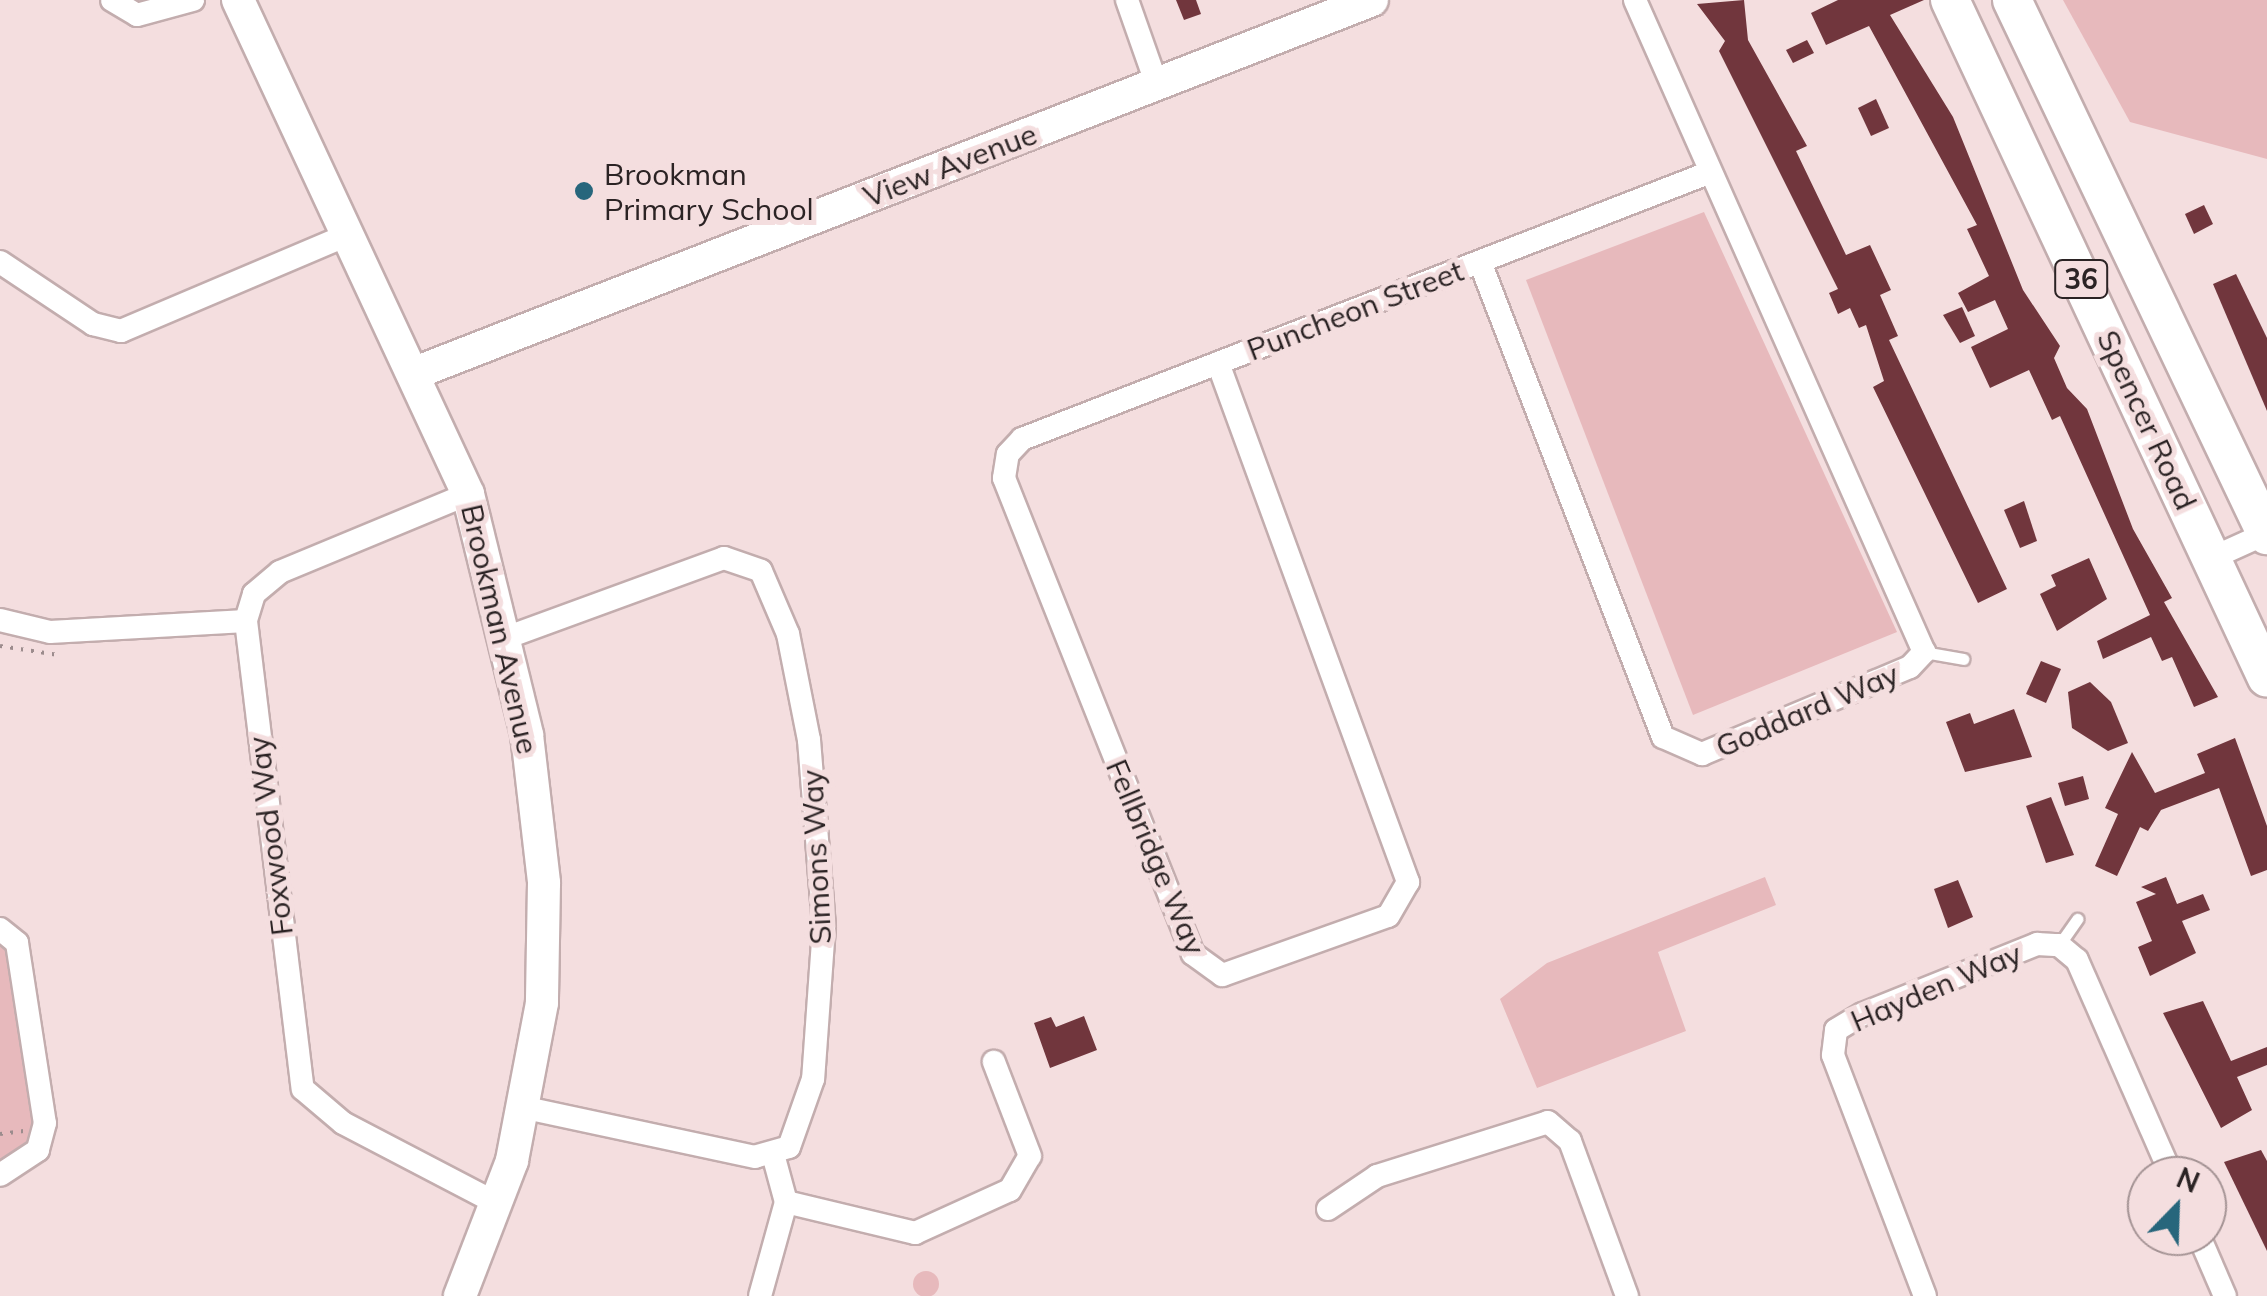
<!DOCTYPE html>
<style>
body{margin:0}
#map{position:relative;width:2267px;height:1296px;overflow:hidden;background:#f4dedf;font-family:Mulish,sans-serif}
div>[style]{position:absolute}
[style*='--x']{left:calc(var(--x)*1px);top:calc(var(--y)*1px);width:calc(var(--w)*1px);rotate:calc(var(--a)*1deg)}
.green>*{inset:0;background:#e7b9bc}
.round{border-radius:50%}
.building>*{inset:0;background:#71363d}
.path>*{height:4px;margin-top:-2px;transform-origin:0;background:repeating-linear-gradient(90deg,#9c8c8d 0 2.5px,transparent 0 10.5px)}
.roads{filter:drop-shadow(2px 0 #c3adae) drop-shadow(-2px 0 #c3adae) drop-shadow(0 2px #c3adae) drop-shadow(0 -2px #c3adae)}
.lane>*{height:11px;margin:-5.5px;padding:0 5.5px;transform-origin:5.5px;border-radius:5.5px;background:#fff}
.street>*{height:22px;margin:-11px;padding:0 11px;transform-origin:11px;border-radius:11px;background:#fff}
.secondary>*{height:32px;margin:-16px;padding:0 16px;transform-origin:16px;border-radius:16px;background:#fff}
.primary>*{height:38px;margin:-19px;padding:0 19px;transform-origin:19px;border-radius:19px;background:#fff}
.dots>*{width:28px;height:28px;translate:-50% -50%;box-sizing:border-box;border:5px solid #f4dedf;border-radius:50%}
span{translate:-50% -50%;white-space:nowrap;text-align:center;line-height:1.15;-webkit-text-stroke:10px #f4dedf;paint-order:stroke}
.shield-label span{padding:2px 8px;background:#f4dedf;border:2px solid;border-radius:8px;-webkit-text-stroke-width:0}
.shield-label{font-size:28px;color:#2b2324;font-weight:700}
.street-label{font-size:30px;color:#2b2324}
.poi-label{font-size:30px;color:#2b2324}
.left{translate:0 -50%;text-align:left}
.north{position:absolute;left:2127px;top:1156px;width:100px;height:100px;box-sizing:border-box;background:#f4dedf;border:2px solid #a49394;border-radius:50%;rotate:23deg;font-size:28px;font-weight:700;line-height:40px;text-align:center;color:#2b2324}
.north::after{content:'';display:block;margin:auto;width:35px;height:45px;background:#27667c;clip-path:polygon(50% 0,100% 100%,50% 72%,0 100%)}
</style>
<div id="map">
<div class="green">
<div style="clip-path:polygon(2063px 0,2267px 0,2267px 159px,2130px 122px)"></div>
<div style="clip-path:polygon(1704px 212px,1897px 632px,1693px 715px,1526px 280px)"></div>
<div style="clip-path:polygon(1765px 877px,1776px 905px,1658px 952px,1686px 1031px,1537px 1088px,1500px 999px,1547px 963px)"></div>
<div style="clip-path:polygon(0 936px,9px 941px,33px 1126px,32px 1143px,0 1163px)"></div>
<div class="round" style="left:913px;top:1271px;width:26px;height:26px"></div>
</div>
<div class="building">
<div style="clip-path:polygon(1176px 0,1196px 0,1201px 14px,1184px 20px)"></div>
<div style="clip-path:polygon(1744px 0,1748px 40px,1807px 146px,1796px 151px,1846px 255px,1870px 245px,1891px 290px,1880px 295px,1898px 336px,1889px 340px,2007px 589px,1978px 603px,1873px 387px,1884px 381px,1866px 325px,1859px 328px,1850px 308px,1838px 314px,1829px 293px,1838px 289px,1719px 51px,1725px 41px,1697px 4px)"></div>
<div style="clip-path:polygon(1838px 0,1924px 0,1890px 15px,1953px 117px,2023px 290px,2060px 346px,2054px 358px,2067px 388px,2087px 409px,2133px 529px,2172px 598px,2164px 602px,2218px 697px,2194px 707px,2172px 657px,2162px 661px,2151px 637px,2103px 659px,2097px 641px,2150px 615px,2060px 416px,2052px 420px,2029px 370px,1990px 388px,1971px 347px,2008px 329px,1995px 300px,1968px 312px,1958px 293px,1989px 276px,1967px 229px,1977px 225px,1869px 26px,1826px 45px,1811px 13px)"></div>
<div style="clip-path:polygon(1807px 40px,1814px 53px,1793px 63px,1786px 50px)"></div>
<div style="clip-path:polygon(1876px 99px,1889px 128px,1871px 136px,1858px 108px)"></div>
<div style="clip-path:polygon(2204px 205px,2213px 224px,2194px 234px,2185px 214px)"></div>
<div style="clip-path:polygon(2236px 274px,2267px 338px,2267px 411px,2213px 284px)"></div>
<div style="clip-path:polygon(1962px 307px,1975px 336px,1960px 343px,1943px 315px)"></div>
<div style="clip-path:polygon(2024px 501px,2037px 541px,2020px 548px,2004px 510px)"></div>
<div style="clip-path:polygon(2089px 558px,2107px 599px,2057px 631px,2040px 594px,2056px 586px,2051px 575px)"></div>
<div style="clip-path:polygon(2041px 661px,2061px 669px,2046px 703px,2026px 694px)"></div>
<div style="clip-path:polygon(2090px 682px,2111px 702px,2128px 743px,2108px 751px,2072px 728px,2068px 692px)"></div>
<div style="clip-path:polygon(2014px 709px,2032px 757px,1965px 772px,1946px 722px,1970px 713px,1974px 724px)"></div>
<div style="clip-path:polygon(2235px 738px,2267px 826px,2267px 870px,2251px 876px,2219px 788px,2161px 810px,2148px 831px,2140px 827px,2117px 876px,2095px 866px,2118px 814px,2105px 808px,2132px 752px,2155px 793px,2205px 773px,2197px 754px)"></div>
<div style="clip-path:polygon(2083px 776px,2089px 799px,2065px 806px,2058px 783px)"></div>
<div style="clip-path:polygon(2051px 797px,2074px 855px,2046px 863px,2026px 806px)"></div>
<div style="clip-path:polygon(2166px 877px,2177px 904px,2203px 894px,2210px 910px,2182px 921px,2196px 953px,2150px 976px,2138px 947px,2152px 941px,2136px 902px,2156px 894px,2141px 887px)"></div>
<div style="clip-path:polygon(1958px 880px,1973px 917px,1948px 928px,1934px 889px)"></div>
<div style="clip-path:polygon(2203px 1001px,2231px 1061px,2267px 1047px,2267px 1065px,2237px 1077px,2252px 1110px,2221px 1128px,2163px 1013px)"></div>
<div style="clip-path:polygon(1084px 1016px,1097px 1050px,1050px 1068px,1034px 1023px,1051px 1017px,1056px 1027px)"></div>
<div style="clip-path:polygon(2261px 1150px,2267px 1161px,2267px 1251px,2224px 1162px)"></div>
</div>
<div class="path">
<div style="--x:0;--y:646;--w:59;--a:8.8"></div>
<div style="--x:0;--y:1134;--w:24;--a:-7"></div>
</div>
<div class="roads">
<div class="lane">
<div style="--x:1924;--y:652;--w:40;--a:10"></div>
<div style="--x:2059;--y:945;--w:32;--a:-55"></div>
</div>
<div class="street">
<div style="--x:112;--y:0;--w:29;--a:31"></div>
<div style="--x:137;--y:15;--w:58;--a:-15"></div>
<div style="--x:1127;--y:0;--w:90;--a:70.6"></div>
<div style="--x:0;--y:262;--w:112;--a:33.7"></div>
<div style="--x:93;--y:324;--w:29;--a:14"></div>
<div style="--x:121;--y:331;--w:248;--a:-23"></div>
<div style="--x:1480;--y:262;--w:509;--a:68.93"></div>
<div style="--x:1663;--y:737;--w:43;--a:23.6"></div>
<div style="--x:1702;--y:754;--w:225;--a:-22.7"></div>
<div style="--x:1910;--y:667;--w:21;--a:-47"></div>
<div style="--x:1924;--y:652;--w:713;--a:-113.91"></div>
<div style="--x:1218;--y:363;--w:553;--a:69.89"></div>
<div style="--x:1408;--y:882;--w:39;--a:120"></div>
<div style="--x:1388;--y:916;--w:176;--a:160.4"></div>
<div style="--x:1222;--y:975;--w:36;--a:-144"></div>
<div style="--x:1193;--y:954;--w:512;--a:-111.66"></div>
<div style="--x:1004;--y:478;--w:24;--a:-81"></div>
<div style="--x:1008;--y:454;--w:21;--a:-47"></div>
<div style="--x:1022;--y:439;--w:736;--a:-21.19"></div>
<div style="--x:468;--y:494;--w:204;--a:157.5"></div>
<div style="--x:280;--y:572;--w:34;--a:140"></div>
<div style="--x:254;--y:594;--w:28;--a:107"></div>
<div style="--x:246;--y:621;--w:471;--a:83.1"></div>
<div style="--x:303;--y:1089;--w:52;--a:40.4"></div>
<div style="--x:343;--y:1123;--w:175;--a:27.6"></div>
<div style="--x:2212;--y:558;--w:60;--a:-24.4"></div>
<div style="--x:0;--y:620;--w:51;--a:13.5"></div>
<div style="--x:50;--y:632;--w:196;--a:-3.2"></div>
<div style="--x:508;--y:637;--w:230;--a:-20.1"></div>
<div style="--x:724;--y:558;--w:39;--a:19"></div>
<div style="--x:761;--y:571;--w:69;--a:66.8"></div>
<div style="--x:788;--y:634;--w:108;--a:78.8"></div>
<div style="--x:809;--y:740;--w:188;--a:85.4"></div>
<div style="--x:824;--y:927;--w:152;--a:94.1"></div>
<div style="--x:813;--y:1079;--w:72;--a:109.4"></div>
<div style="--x:789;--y:1147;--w:35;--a:164"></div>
<div style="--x:755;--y:1157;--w:233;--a:-167.9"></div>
<div style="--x:0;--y:929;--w:22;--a:39"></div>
<div style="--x:17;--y:943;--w:182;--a:81.2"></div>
<div style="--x:45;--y:1123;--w:28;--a:105"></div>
<div style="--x:38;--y:1150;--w:45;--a:146.7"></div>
<div style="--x:786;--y:1202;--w:133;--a:13.5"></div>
<div style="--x:915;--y:1233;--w:104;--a:-24.4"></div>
<div style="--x:1010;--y:1190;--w:39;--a:-60"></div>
<div style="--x:1030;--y:1156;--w:101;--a:-111"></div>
<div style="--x:1328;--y:1209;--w:59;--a:-34"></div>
<div style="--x:1377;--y:1176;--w:179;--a:-17.5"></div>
<div style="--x:1548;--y:1122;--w:29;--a:41"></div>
<div style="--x:1570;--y:1141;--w:165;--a:69.8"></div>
<div style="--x:2199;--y:1236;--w:65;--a:66.6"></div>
<div style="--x:760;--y:1296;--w:98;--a:-74.5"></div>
<div style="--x:786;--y:1202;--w:50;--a:-105.2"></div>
<div style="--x:1925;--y:1296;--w:258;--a:-110.9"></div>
<div style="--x:1833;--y:1055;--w:25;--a:-83"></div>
<div style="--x:1836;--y:1030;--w:31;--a:-31"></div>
<div style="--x:1863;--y:1014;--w:188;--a:-21.9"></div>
<div style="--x:2037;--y:944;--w:22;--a:3"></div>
<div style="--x:2059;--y:945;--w:23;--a:40"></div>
<div style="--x:2077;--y:960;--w:236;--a:66.3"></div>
</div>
<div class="secondary">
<div style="--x:238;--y:0;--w:545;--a:65.03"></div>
<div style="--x:468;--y:494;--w:248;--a:76.2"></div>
<div style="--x:527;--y:735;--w:149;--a:83.4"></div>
<div style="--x:544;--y:883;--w:120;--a:91"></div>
<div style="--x:542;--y:1003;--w:161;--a:100.8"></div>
<div style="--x:512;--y:1161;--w:145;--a:111.1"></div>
<div style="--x:415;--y:373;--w:1027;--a:-21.29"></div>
</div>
<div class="primary">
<div style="--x:1950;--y:0;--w:748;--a:64.94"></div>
<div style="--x:2012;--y:0;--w:593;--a:64.52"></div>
</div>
</div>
<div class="dots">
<div style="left:584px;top:191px;background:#27667c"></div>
</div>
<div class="shield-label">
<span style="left:2081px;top:279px">36</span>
</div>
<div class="street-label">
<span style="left:950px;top:165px;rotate:-21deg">View Avenue</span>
<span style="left:1355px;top:310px;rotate:-21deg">Puncheon Street</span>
<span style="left:2147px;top:420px;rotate:65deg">Spencer Road</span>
<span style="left:500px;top:629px;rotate:77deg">Brookman Avenue</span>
<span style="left:1807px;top:710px;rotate:-23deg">Goddard Way</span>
<span style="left:270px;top:836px;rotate:-97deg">Foxwood Way</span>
<span style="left:816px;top:857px;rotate:-93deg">Simons Way</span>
<span style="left:1156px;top:857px;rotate:67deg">Fellbridge Way</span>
<span style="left:1936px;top:987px;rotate:-23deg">Hayden Way</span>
</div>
<div class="poi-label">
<span class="left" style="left:604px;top:191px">Brookman<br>Primary School</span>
</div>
<div class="north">N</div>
</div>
